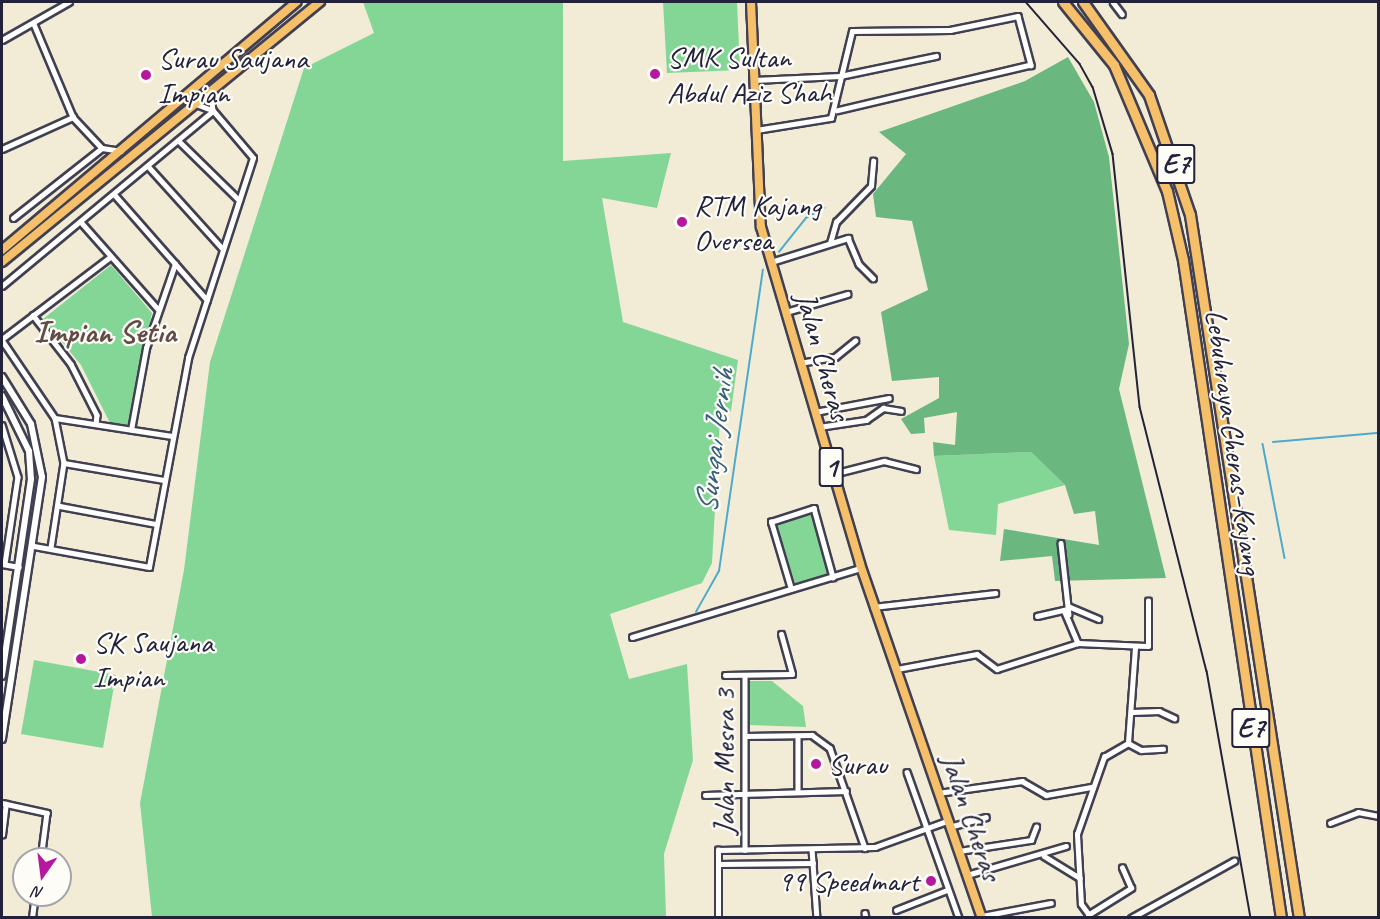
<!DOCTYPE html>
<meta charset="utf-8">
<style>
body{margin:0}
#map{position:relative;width:1380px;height:919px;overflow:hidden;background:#f2ecd6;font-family:Caveat,sans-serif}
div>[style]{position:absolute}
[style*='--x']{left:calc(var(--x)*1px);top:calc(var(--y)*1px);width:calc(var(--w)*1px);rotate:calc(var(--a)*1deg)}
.green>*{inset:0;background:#84d697}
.forest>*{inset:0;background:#6bb780}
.stream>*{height:1.5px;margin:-0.75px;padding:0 0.75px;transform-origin:0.75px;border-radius:0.75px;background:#4eaacc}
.roads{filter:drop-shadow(2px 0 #414052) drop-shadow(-2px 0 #414052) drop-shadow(0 2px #414052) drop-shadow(0 -2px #414052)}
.minor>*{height:4.5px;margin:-2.25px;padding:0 2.25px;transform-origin:2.25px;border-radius:2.25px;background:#fff}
.tertiary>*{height:6px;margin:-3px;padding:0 3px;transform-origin:3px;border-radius:3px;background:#fff}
.primary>*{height:8px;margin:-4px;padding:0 4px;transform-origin:4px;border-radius:4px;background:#f6c06b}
.trunk>*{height:8px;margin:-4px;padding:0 4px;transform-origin:4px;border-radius:4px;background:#f6c06b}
.motorway>*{height:9px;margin:-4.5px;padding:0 4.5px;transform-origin:4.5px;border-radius:4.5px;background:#f6c06b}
.rail>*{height:1.5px;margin:-0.75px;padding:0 0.75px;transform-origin:0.75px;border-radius:0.75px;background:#22223b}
.dots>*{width:16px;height:16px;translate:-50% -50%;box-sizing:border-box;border:3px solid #fdfcf7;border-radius:50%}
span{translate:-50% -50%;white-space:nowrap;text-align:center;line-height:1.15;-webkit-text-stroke:4.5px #fdfcf7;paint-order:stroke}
.shield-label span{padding:2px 4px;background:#fdfcf7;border:2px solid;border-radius:4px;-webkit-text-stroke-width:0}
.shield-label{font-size:28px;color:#22223b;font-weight:700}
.poi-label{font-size:30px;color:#22223b}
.left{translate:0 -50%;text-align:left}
.right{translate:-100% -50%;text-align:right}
.street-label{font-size:30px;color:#22223b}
.neighbourhood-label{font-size:32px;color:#624c48;font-weight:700}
.water-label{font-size:32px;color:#365f7c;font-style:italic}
.frame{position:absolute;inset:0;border:3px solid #22223b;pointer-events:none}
.north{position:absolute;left:12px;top:847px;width:60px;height:60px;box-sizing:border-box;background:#fdfcf7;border:2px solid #a5a5ac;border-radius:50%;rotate:194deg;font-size:16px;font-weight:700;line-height:24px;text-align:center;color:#22223b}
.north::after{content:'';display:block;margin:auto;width:21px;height:27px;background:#b5179e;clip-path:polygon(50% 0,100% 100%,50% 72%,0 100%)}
</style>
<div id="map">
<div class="green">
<div style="clip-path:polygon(363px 2px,563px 2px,563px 161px,671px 153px,657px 208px,602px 198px,623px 322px,738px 360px,731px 411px,720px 419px,712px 563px,702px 583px,610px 614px,629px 679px,687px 664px,693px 760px,664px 854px,666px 917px,152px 917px,140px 803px,184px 570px,210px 362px,304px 68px,374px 33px)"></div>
<div style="clip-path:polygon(663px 2px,737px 2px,740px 70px,667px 73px)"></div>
<div style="clip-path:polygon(111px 265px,152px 313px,128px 425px,110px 423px,81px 365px,43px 319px)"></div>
<div style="clip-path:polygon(1031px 452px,1065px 485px,998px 504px,996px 535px,949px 530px,934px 456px)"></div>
<div style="clip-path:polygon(812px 514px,831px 575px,796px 586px,777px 525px)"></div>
<div style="clip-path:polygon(34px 660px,116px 675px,103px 748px,21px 734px)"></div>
<div style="clip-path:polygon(748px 681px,772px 681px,803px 706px,806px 727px,747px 725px)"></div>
</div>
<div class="forest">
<div style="clip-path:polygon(1068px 57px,1094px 102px,1109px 157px,1129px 344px,1119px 389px,1166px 578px,1055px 581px,1052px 556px,1000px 561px,1004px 529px,1099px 545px,1095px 511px,1074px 514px,1065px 485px,1031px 452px,934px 456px,933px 442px,955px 445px,957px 412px,924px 418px,925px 433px,911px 434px,901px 419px,939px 398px,939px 377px,892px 381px,881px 312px,928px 290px,912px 221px,876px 217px,873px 194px,906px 154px,879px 132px,1025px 81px)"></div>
</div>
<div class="stream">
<div style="--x:779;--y:252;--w:43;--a:-51.5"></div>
<div style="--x:806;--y:218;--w:21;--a:-29"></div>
<div style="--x:1273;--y:442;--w:104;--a:-4.9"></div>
<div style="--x:1263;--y:444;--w:116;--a:79.1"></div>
<div style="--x:696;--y:612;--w:47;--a:-60.7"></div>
<div style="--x:719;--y:571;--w:304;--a:-81.7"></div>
</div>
<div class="roads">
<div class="minor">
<div style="--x:1113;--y:2;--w:15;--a:53"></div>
<div style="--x:34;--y:24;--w:101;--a:67.2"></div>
<div style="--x:73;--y:117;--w:42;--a:46.9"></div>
<div style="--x:102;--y:148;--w:19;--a:9"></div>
<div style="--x:2;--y:40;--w:77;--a:-29.6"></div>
<div style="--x:754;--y:80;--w:86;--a:-2.7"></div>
<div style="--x:840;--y:76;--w:98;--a:-11.8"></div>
<div style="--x:211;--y:92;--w:18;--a:84"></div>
<div style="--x:756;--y:130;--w:76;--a:-9.1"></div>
<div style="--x:831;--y:118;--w:89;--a:-76.4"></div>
<div style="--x:852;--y:31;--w:98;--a:-0.6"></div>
<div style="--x:950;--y:30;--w:69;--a:-11.6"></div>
<div style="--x:1018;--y:16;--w:51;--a:75.1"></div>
<div style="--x:1031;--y:65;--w:199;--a:166.7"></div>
<div style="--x:178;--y:140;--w:86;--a:44.5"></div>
<div style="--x:2;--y:149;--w:78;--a:-24.3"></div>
<div style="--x:148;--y:166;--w:110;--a:47.9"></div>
<div style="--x:114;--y:194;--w:141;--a:48.7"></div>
<div style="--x:13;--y:218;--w:113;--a:-38.2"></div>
<div style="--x:81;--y:222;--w:116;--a:48.5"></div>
<div style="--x:830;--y:243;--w:22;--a:-74"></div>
<div style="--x:836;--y:222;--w:50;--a:-45.8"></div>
<div style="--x:871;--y:186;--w:25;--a:-85"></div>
<div style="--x:771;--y:262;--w:81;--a:-17.3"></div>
<div style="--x:848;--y:238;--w:28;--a:67"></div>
<div style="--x:859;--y:264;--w:20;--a:45"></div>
<div style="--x:2;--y:286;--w:274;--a:-39.7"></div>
<div style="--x:786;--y:312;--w:64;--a:-16.4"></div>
<div style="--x:33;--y:315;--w:62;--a:52.2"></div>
<div style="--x:71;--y:364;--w:57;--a:63"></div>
<div style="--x:97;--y:415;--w:9;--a:96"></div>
<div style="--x:2;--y:339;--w:136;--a:-37.2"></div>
<div style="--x:2;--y:340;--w:94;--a:55.8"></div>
<div style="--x:55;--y:418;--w:46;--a:78.7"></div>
<div style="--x:64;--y:463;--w:86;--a:98.7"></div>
<div style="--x:800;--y:363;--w:36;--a:-10"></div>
<div style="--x:835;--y:357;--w:26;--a:-39"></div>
<div style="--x:815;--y:412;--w:75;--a:-10.7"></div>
<div style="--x:55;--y:418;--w:118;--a:8.7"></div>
<div style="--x:2;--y:425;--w:54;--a:72.9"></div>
<div style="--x:18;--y:477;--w:88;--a:98.5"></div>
<div style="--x:819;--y:427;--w:48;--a:-8.5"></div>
<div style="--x:866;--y:420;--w:21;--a:-35"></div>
<div style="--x:883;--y:408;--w:18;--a:9"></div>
<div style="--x:131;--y:430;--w:83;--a:-79.6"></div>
<div style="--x:146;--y:348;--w:89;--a:-71"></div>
<div style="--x:64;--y:463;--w:101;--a:9.6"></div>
<div style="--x:833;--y:474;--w:53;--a:-14.3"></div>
<div style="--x:884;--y:461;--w:33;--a:14"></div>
<div style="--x:60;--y:506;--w:98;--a:10.6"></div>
<div style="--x:1061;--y:543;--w:72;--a:83.7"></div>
<div style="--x:34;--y:546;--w:117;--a:10.3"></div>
<div style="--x:149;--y:567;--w:213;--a:-79.4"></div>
<div style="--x:188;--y:358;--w:210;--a:-72"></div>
<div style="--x:253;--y:158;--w:62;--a:-130.4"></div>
<div style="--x:213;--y:111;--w:17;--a:-159"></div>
<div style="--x:2;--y:564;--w:17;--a:10"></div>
<div style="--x:791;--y:589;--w:70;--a:-106.6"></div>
<div style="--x:771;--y:522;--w:45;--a:-18"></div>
<div style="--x:814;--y:508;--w:72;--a:74.6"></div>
<div style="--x:1068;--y:606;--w:33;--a:23"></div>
<div style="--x:873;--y:607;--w:123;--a:-6.5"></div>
<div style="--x:1037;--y:616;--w:28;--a:-13"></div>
<div style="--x:1064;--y:610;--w:36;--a:67"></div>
<div style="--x:632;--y:637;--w:239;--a:-16.8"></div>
<div style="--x:897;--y:669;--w:81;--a:-10.6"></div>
<div style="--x:977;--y:654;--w:25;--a:37"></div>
<div style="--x:997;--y:669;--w:85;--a:-17.8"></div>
<div style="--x:1078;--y:643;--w:70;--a:2.5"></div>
<div style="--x:1148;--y:646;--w:45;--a:-90"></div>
<div style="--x:725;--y:675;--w:67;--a:-0.9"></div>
<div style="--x:792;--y:674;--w:41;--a:-105.4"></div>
<div style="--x:745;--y:675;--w:175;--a:90"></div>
<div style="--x:1132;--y:712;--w:27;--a:-2"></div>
<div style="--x:1159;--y:711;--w:17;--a:25"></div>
<div style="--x:745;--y:736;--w:67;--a:-0.9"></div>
<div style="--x:812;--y:735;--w:22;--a:36"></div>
<div style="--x:830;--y:748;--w:106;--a:70.7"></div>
<div style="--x:798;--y:736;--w:56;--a:90"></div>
<div style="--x:1128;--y:743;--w:95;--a:-85.8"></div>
<div style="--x:907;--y:772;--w:155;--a:70.4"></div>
<div style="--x:938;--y:793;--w:85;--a:-8.1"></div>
<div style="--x:1022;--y:781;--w:28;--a:30"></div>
<div style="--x:1046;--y:795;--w:47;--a:-9.9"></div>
<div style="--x:705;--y:795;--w:141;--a:-1.6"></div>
<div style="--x:2;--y:803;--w:46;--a:12.5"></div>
<div style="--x:47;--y:813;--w:46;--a:97.4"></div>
<div style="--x:1330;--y:823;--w:30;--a:-21"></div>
<div style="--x:1358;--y:812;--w:20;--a:11"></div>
<div style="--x:949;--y:827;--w:38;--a:-15"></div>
<div style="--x:2;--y:835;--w:31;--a:-83"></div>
<div style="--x:812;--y:849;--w:69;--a:85.9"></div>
<div style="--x:959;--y:851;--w:73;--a:-8.7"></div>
<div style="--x:1031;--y:840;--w:14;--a:-69"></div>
<div style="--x:1044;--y:856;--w:42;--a:31.4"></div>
<div style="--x:718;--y:864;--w:95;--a:-0.6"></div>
<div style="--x:967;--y:875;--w:103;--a:-16.3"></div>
<div style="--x:896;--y:910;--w:55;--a:-21.4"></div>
<div style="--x:865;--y:913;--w:5;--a:79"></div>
<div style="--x:1088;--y:915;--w:51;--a:-32.1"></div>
<div style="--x:1131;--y:888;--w:22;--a:-114"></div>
<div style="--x:982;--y:916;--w:70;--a:-10.7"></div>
<div style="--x:32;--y:918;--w:23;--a:-83"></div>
<div style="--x:718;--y:918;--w:68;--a:-90"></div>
<div style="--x:718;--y:850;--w:157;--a:-1.1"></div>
<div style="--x:875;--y:847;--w:77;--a:-19.9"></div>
<div style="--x:1091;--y:918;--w:17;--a:-126"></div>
<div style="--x:1081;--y:904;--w:70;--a:-93.3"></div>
<div style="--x:1077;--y:834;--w:82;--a:-70.7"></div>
<div style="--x:1104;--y:757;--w:28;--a:-30"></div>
<div style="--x:1128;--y:743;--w:15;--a:28"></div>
<div style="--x:1141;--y:750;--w:22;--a:-3"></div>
<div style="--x:1131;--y:918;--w:118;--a:-29"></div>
</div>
<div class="tertiary">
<div style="--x:2;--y:377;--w:55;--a:58.3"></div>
<div style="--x:31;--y:424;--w:54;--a:78.3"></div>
<div style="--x:42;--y:477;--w:265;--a:98.7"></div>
<div style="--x:2;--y:396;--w:61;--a:63.9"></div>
<div style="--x:29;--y:451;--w:28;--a:86"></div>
<div style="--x:31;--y:479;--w:199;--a:98.4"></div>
</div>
<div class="primary">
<div style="--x:751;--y:2;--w:225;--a:87.5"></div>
<div style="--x:761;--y:227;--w:351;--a:73.6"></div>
<div style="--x:860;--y:564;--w:374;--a:71"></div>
</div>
<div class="trunk">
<div style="--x:2;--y:250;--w:385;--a:-40.1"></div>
<div style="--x:2;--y:262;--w:411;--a:-39.3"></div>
</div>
<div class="motorway">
<div style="--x:1063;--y:2;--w:81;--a:51"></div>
<div style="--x:1114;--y:65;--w:137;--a:67.2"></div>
<div style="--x:1167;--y:191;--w:71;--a:76.9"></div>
<div style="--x:1183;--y:260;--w:665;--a:81.53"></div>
<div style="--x:1083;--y:2;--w:114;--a:54.6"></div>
<div style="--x:1149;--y:95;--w:127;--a:71.1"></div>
<div style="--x:1190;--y:215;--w:711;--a:81.19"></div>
</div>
</div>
<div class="rail">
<div style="--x:1026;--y:2;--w:82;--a:48.9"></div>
<div style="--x:1080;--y:64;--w:26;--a:61"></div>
<div style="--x:1093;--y:87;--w:70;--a:73.4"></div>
<div style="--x:1113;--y:154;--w:254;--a:83.9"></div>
<div style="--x:1140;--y:407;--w:272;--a:75.8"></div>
<div style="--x:1207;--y:671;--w:251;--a:79.9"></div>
</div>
<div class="dots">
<div style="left:655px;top:74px;background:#b5179e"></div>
<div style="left:146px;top:75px;background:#b5179e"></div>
<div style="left:682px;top:222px;background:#b5179e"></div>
<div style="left:81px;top:659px;background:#b5179e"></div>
<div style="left:816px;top:764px;background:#b5179e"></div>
<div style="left:931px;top:881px;background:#b5179e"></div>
</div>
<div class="shield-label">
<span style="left:1176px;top:164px">E7</span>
<span style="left:831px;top:467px">1</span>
<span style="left:1251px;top:728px">E7</span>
</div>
<div class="poi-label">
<span class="left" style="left:667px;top:74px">SMK Sultan<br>Abdul Aziz Shah</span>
<span class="left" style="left:158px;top:75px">Surau Saujana<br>Impian</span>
<span class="left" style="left:694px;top:222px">RTM Kajang<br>Oversea</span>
<span class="left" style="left:93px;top:659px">SK Saujana<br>Impian</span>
<span class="left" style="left:828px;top:764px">Surau</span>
<span class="right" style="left:919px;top:881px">99 Speedmart</span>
</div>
<div class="street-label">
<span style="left:823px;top:356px;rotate:74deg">Jalan Cheras</span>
<span style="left:1234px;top:442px;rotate:82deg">Lebuhraya Cheras–Kajang</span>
<span style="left:724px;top:762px;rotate:-90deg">Jalan Mesra 3</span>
<span style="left:972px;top:817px;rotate:71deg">Jalan Cheras</span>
</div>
<div class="neighbourhood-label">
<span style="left:105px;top:332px">Impian Setia</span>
</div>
<div class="water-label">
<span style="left:715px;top:441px;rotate:-83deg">Sungai Jernih</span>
</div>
<div class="frame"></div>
<div class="north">N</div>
</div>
